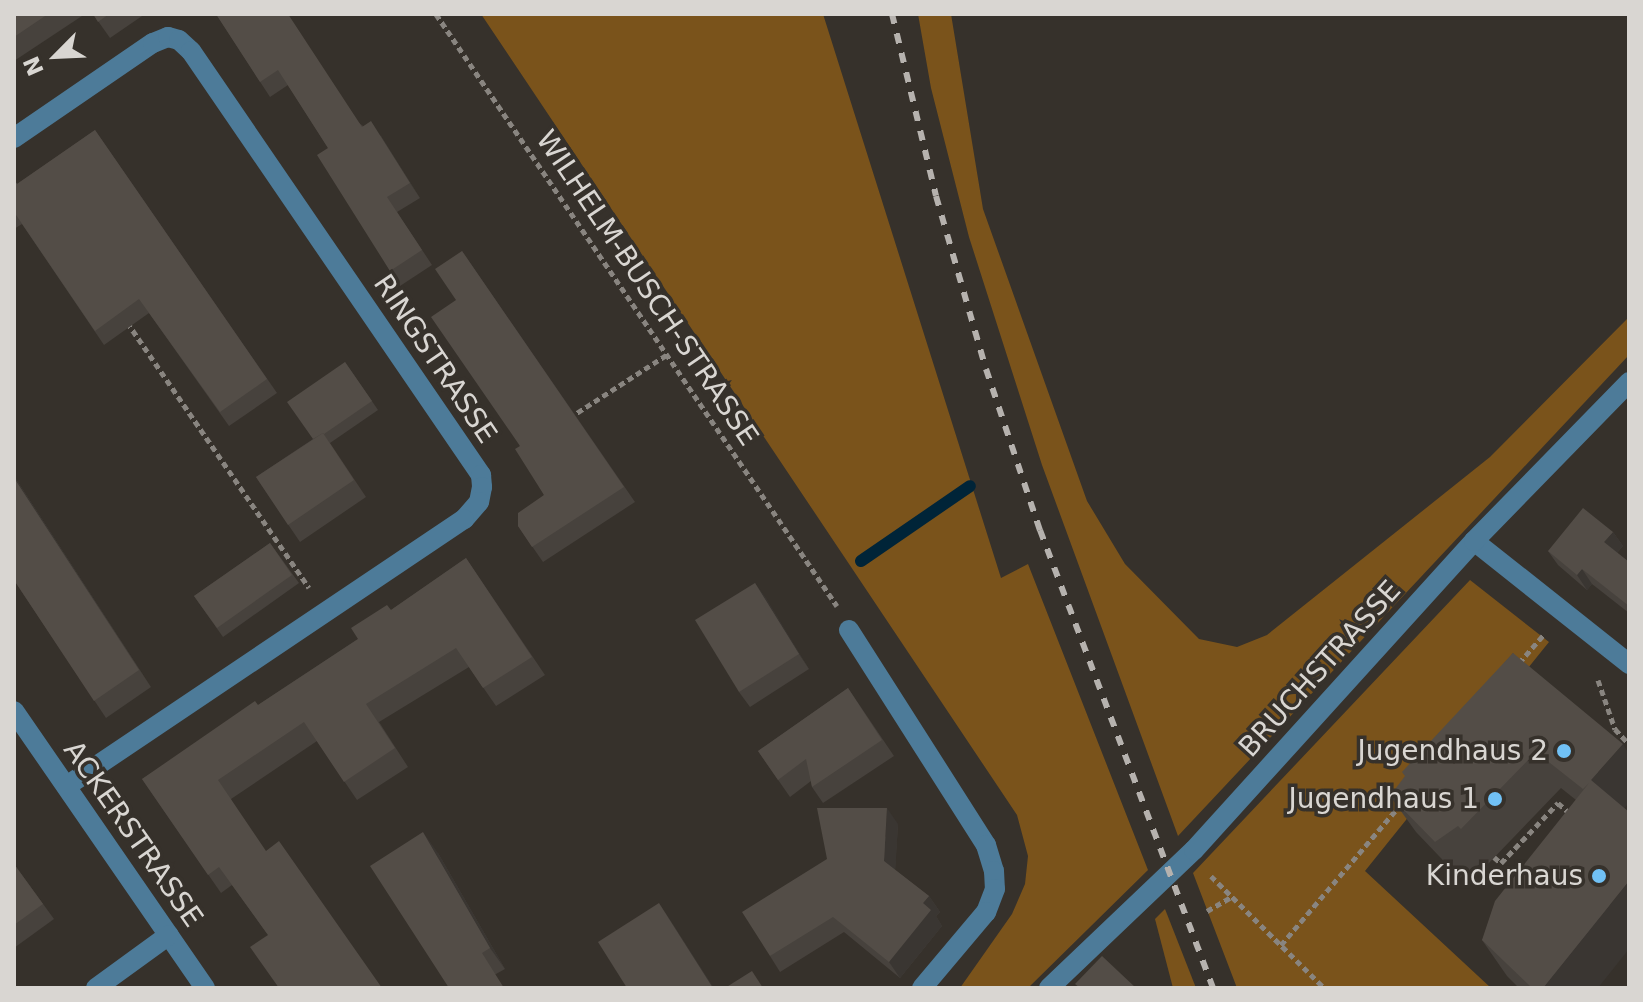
<!DOCTYPE html>
<style>
body{margin:0}
#map{position:relative;width:1643px;height:1002px;overflow:hidden;background:#36312b;font-family:"DejaVu Sans",sans-serif}
div>[style]{position:absolute}
[style*='--x']{left:calc(var(--x)*1px);top:calc(var(--y)*1px);width:calc(var(--w)*1px);rotate:calc(var(--a)*1deg)}
.green>*{inset:0;background:#7a531b}
.stream>*{height:12px;margin:-6px;padding:0 6px;transform-origin:6px;border-radius:6px;background:#002438}
.path>*{height:5px;margin-top:-2.5px;transform-origin:0;background:repeating-linear-gradient(90deg,#898580 0 6px,transparent 0 10px)}
.minor>*{height:20px;margin:-10px;padding:0 10px;transform-origin:10px;border-radius:10px;background:#4d7b99}
.rail>*{height:6px;margin-top:-3px;transform-origin:0;background:repeating-linear-gradient(90deg,#b6b2ae 0 10px,transparent 0 20px)}
.wall>*{inset:0;background:#47423d}
.shaded-wall>*{inset:0;background:#3a3632}
.building>*{inset:0;background:#534d47}
.dots>*{width:22px;height:22px;translate:-50% -50%;box-sizing:border-box;border:4px solid #36312b;border-radius:50%}
span{translate:-50% -50%;white-space:nowrap;text-align:center;line-height:1.15;-webkit-text-stroke:7px #36312b;paint-order:stroke}
.street-label{font-size:28px;color:#d9d6d2}
.poi-label{font-size:28px;color:#d9d6d2}
.right{translate:-100% -50%;text-align:right}
.frame{position:absolute;inset:0;border:16px solid #d9d6d2;pointer-events:none}
.north{position:absolute;left:16px;top:16px;width:80px;height:80px;-webkit-text-stroke:6px #36312b;paint-order:stroke;rotate:246deg;font-size:22px;font-weight:700;line-height:32px;text-align:center;color:#d9d6d2}
.north::after{content:'';display:block;margin:auto;width:28px;height:36px;background:#d9d6d2;clip-path:polygon(50% 0,100% 100%,50% 72%,0 100%)}
</style>
<div id="map">
<div class="green">
<div style="clip-path:polygon(481px 14px,823px 14px,1001px 578px,1028px 564px,1148px 870px,1028px 988px,960px 988px,1012px 914px,1025px 884px,1028px 856px,1017px 815px)"></div>
<div style="clip-path:polygon(918px 14px,951px 14px,983px 209px,1087px 501px,1125px 564px,1199px 639px,1237px 647px,1267px 635px,1490px 457px,1629px 317px,1629px 355px,1178px 836px,1042px 465px,969px 237px,931px 88px)"></div>
<div style="clip-path:polygon(1470px 580px,1549px 642px,1365px 871px,1491px 988px,1237px 988px,1193px 873px)"></div>
<div style="clip-path:polygon(1165px 909px,1196px 988px,1173px 988px,1155px 919px)"></div>
</div>
<div class="stream">
<div style="--x:861;--y:561;--w:132;--a:-34.5"></div>
</div>
<div class="path">
<div style="--x:436;--y:14;--w:715;--a:55.89"></div>
<div style="--x:127;--y:322;--w:322;--a:55.6"></div>
<div style="--x:569;--y:418;--w:118;--a:-32.9"></div>
<div style="--x:1519;--y:663;--w:38;--a:-49"></div>
<div style="--x:1598;--y:680;--w:52;--a:70.9"></div>
<div style="--x:1615;--y:729;--w:21;--a:47"></div>
<div style="--x:1494;--y:857;--w:9;--a:41"></div>
<div style="--x:1501;--y:863;--w:83;--a:-46.5"></div>
<div style="--x:1558;--y:803;--w:18;--a:41"></div>
<div style="--x:1211;--y:876;--w:159;--a:44.7"></div>
<div style="--x:1207;--y:911;--w:28;--a:-30"></div>
<div style="--x:1281;--y:945;--w:187;--a:-49.6"></div>
</div>
<div class="minor">
<div style="--x:14;--y:138;--w:168;--a:-34.4"></div>
<div style="--x:153;--y:43;--w:16;--a:-22"></div>
<div style="--x:168;--y:37;--w:11;--a:15"></div>
<div style="--x:179;--y:40;--w:16;--a:43"></div>
<div style="--x:191;--y:51;--w:514;--a:55.63"></div>
<div style="--x:481;--y:475;--w:12;--a:85"></div>
<div style="--x:482;--y:487;--w:15;--a:101"></div>
<div style="--x:479;--y:502;--w:23;--a:131"></div>
<div style="--x:464;--y:519;--w:479;--a:146.1"></div>
<div style="--x:1474;--y:541;--w:198;--a:38.4"></div>
<div style="--x:849;--y:630;--w:255;--a:57.5"></div>
<div style="--x:986;--y:845;--w:27;--a:73"></div>
<div style="--x:994;--y:871;--w:18;--a:87"></div>
<div style="--x:995;--y:889;--w:25;--a:111"></div>
<div style="--x:986;--y:912;--w:99;--a:130.1"></div>
<div style="--x:14;--y:711;--w:336;--a:55.4"></div>
<div style="--x:96;--y:988;--w:90;--a:-36"></div>
<div style="--x:1049;--y:988;--w:200;--a:-43.6"></div>
<div style="--x:1194;--y:850;--w:417;--a:-47.8"></div>
<div style="--x:1474;--y:541;--w:222;--a:-45.7"></div>
</div>
<div class="rail">
<div style="--x:892;--y:14;--w:187;--a:76.4"></div>
<div style="--x:936;--y:196;--w:180;--a:73.9"></div>
<div style="--x:986;--y:369;--w:170;--a:71.5"></div>
<div style="--x:1040;--y:530;--w:490;--a:69.3"></div>
</div>
<div class="wall">
<div style="clip-path:polygon(14px 14px,85px 14px,14px 61px)"></div>
<div style="clip-path:polygon(93px 14px,145px 14px,110px 38px)"></div>
<div style="clip-path:polygon(216px 14px,363px 126px,381px 136px,420px 198px,397px 212px,432px 265px,400px 286px,390px 271px,328px 148px,288px 85px,270px 97px)"></div>
<div style="clip-path:polygon(95px 130px,277px 393px,229px 426px,149px 313px,104px 345px,22px 224px,14px 229px,14px 179px,17px 184px)"></div>
<div style="clip-path:polygon(462px 251px,635px 502px,543px 562px,518px 526px,544px 495px,520px 446px,456px 300px)"></div>
<div style="clip-path:polygon(345px 362px,378px 410px,330px 443px,366px 497px,300px 542px,256px 477px,313px 439px)"></div>
<div style="clip-path:polygon(14px 476px,151px 687px,106px 718px,14px 580px)"></div>
<div style="clip-path:polygon(1613px 532px,1623px 546px,1617px 553px,1629px 562px,1629px 613px,1592px 584px,1587px 590px,1558px 565px,1548px 551px)"></div>
<div style="clip-path:polygon(270px 543px,299px 583px,223px 637px,194px 596px)"></div>
<div style="clip-path:polygon(466px 558px,545px 675px,496px 706px,469px 667px,379px 722px,408px 767px,357px 800px,317px 741px,231px 799px,268px 935px,232px 885px,221px 893px,142px 779px,258px 705px,358px 639px,391px 610px)"></div>
<div style="clip-path:polygon(755px 583px,809px 669px,750px 707px,739px 692px)"></div>
<div style="clip-path:polygon(1513px 653px,1624px 808px,1598px 988px,1519px 988px,1507px 976px,1482px 940px,1576px 800px,1561px 788px,1486px 866px,1483px 862px,1460px 878px,1416px 832px,1390px 796px)"></div>
<div style="clip-path:polygon(848px 688px,894px 756px,823px 803px,812px 787px,811px 781px,790px 797px,758px 751px)"></div>
<div style="clip-path:polygon(898px 824px,895px 870px,929px 896px,940px 912px,936px 916px,942px 926px,900px 978px,844px 932px,780px 972px,770px 956px)"></div>
<div style="clip-path:polygon(438px 853px,505px 969px,496px 974px,449px 988px)"></div>
<div style="clip-path:polygon(14px 864px,54px 919px,14px 948px)"></div>
</div>
<div class="shaded-wall">
<div style="clip-path:polygon(371px 121px,381px 136px,420px 198px,410px 183px)"></div>
<div style="clip-path:polygon(14px 476px,151px 687px,14px 478px)"></div>
<div style="clip-path:polygon(1613px 532px,1623px 546px,1614px 556px,1604px 542px)"></div>
<div style="clip-path:polygon(1582px 569px,1592px 584px,1587px 590px,1577px 575px)"></div>
<div style="clip-path:polygon(755px 583px,766px 598px,809px 669px,799px 654px)"></div>
<div style="clip-path:polygon(1623px 744px,1629px 754px,1629px 803px,1617px 817px,1591px 780px)"></div>
<div style="clip-path:polygon(887px 808px,898px 824px,895px 876px,884px 861px)"></div>
<div style="clip-path:polygon(423px 832px,438px 853px,505px 969px,490px 948px)"></div>
<div style="clip-path:polygon(1629px 881px,1629px 949px,1598px 988px,1543px 988px)"></div>
<div style="clip-path:polygon(929px 896px,940px 912px,936px 916px,942px 926px,900px 978px,889px 962px,923px 903px)"></div>
<div style="clip-path:polygon(659px 903px,673px 924px,714px 988px,713px 988px)"></div>
</div>
<div class="building">
<div style="clip-path:polygon(14px 14px,48px 14px,14px 37px)"></div>
<div style="clip-path:polygon(93px 14px,109px 14px,98px 22px)"></div>
<div style="clip-path:polygon(216px 14px,288px 14px,362px 127px,371px 121px,410px 183px,387px 197px,422px 250px,390px 271px,317px 155px,328px 148px,278px 70px,260px 82px)"></div>
<div style="clip-path:polygon(95px 130px,267px 379px,220px 412px,139px 299px,95px 331px,14px 212px,14px 180px,17px 184px)"></div>
<div style="clip-path:polygon(462px 251px,624px 487px,532px 547px,518px 526px,518px 513px,544px 495px,515px 449px,520px 446px,431px 317px,456px 300px,435px 269px)"></div>
<div style="clip-path:polygon(345px 362px,372px 401px,324px 434px,323px 433px,313px 439px,287px 402px)"></div>
<div style="clip-path:polygon(323px 433px,354px 480px,288px 525px,256px 477px)"></div>
<div style="clip-path:polygon(14px 478px,139px 670px,94px 701px,14px 580px)"></div>
<div style="clip-path:polygon(1583px 508px,1613px 532px,1604px 542px,1629px 562px,1629px 606px,1582px 569px,1577px 575px,1548px 551px)"></div>
<div style="clip-path:polygon(270px 543px,292px 575px,217px 628px,194px 596px)"></div>
<div style="clip-path:polygon(466px 558px,532px 657px,483px 688px,456px 648px,366px 704px,395px 748px,344px 782px,304px 722px,218px 780px,266px 851px,279px 841px,382px 988px,279px 988px,250px 947px,268px 935px,219px 867px,208px 875px,142px 779px,255px 701px,258px 705px,358px 639px,351px 628px,387px 605px,391px 610px)"></div>
<div style="clip-path:polygon(755px 583px,799px 654px,739px 692px,695px 620px)"></div>
<div style="clip-path:polygon(1513px 653px,1623px 744px,1591px 780px,1629px 812px,1629px 881px,1543px 988px,1532px 988px,1482px 940px,1495px 901px,1589px 783px,1583px 789px,1536px 752px,1461px 829px,1458px 826px,1435px 842px,1390px 796px,1405px 776px,1402px 772px)"></div>
<div style="clip-path:polygon(848px 688px,882px 740px,812px 787px,806px 759px,778px 780px,758px 751px)"></div>
<div style="clip-path:polygon(817px 808px,887px 808px,884px 861px,929px 896px,923px 903px,931px 910px,889px 962px,833px 917px,770px 956px,742px 912px,827px 859px)"></div>
<div style="clip-path:polygon(423px 832px,490px 948px,482px 953px,504px 988px,449px 988px,370px 866px)"></div>
<div style="clip-path:polygon(14px 864px,43px 904px,14px 925px)"></div>
<div style="clip-path:polygon(659px 903px,713px 988px,627px 988px,598px 942px)"></div>
<div style="clip-path:polygon(1102px 956px,1136px 988px,1080px 988px,1075px 984px)"></div>
<div style="clip-path:polygon(752px 971px,763px 988px,725px 988px)"></div>
</div>
<div class="dots">
<div style="left:1564px;top:751px;background:#71c1f5"></div>
<div style="left:1495px;top:799px;background:#71c1f5"></div>
<div style="left:1599px;top:876px;background:#71c1f5"></div>
</div>
<div class="street-label">
<span style="left:647px;top:288px;rotate:56deg">WILHELM-BUSCH-STRASSE</span>
<span style="left:435px;top:359px;rotate:56deg">RINGSTRASSE</span>
<span style="left:1320px;top:669px;rotate:-48deg">BRUCHSTRASSE</span>
<span style="left:133px;top:834px;rotate:55deg">ACKERSTRASSE</span>
</div>
<div class="poi-label">
<span class="right" style="left:1548px;top:751px">Jugendhaus 2</span>
<span class="right" style="left:1479px;top:799px">Jugendhaus 1</span>
<span class="right" style="left:1583px;top:876px">Kinderhaus</span>
</div>
<div class="frame"></div>
<div class="north">N</div>
</div>
